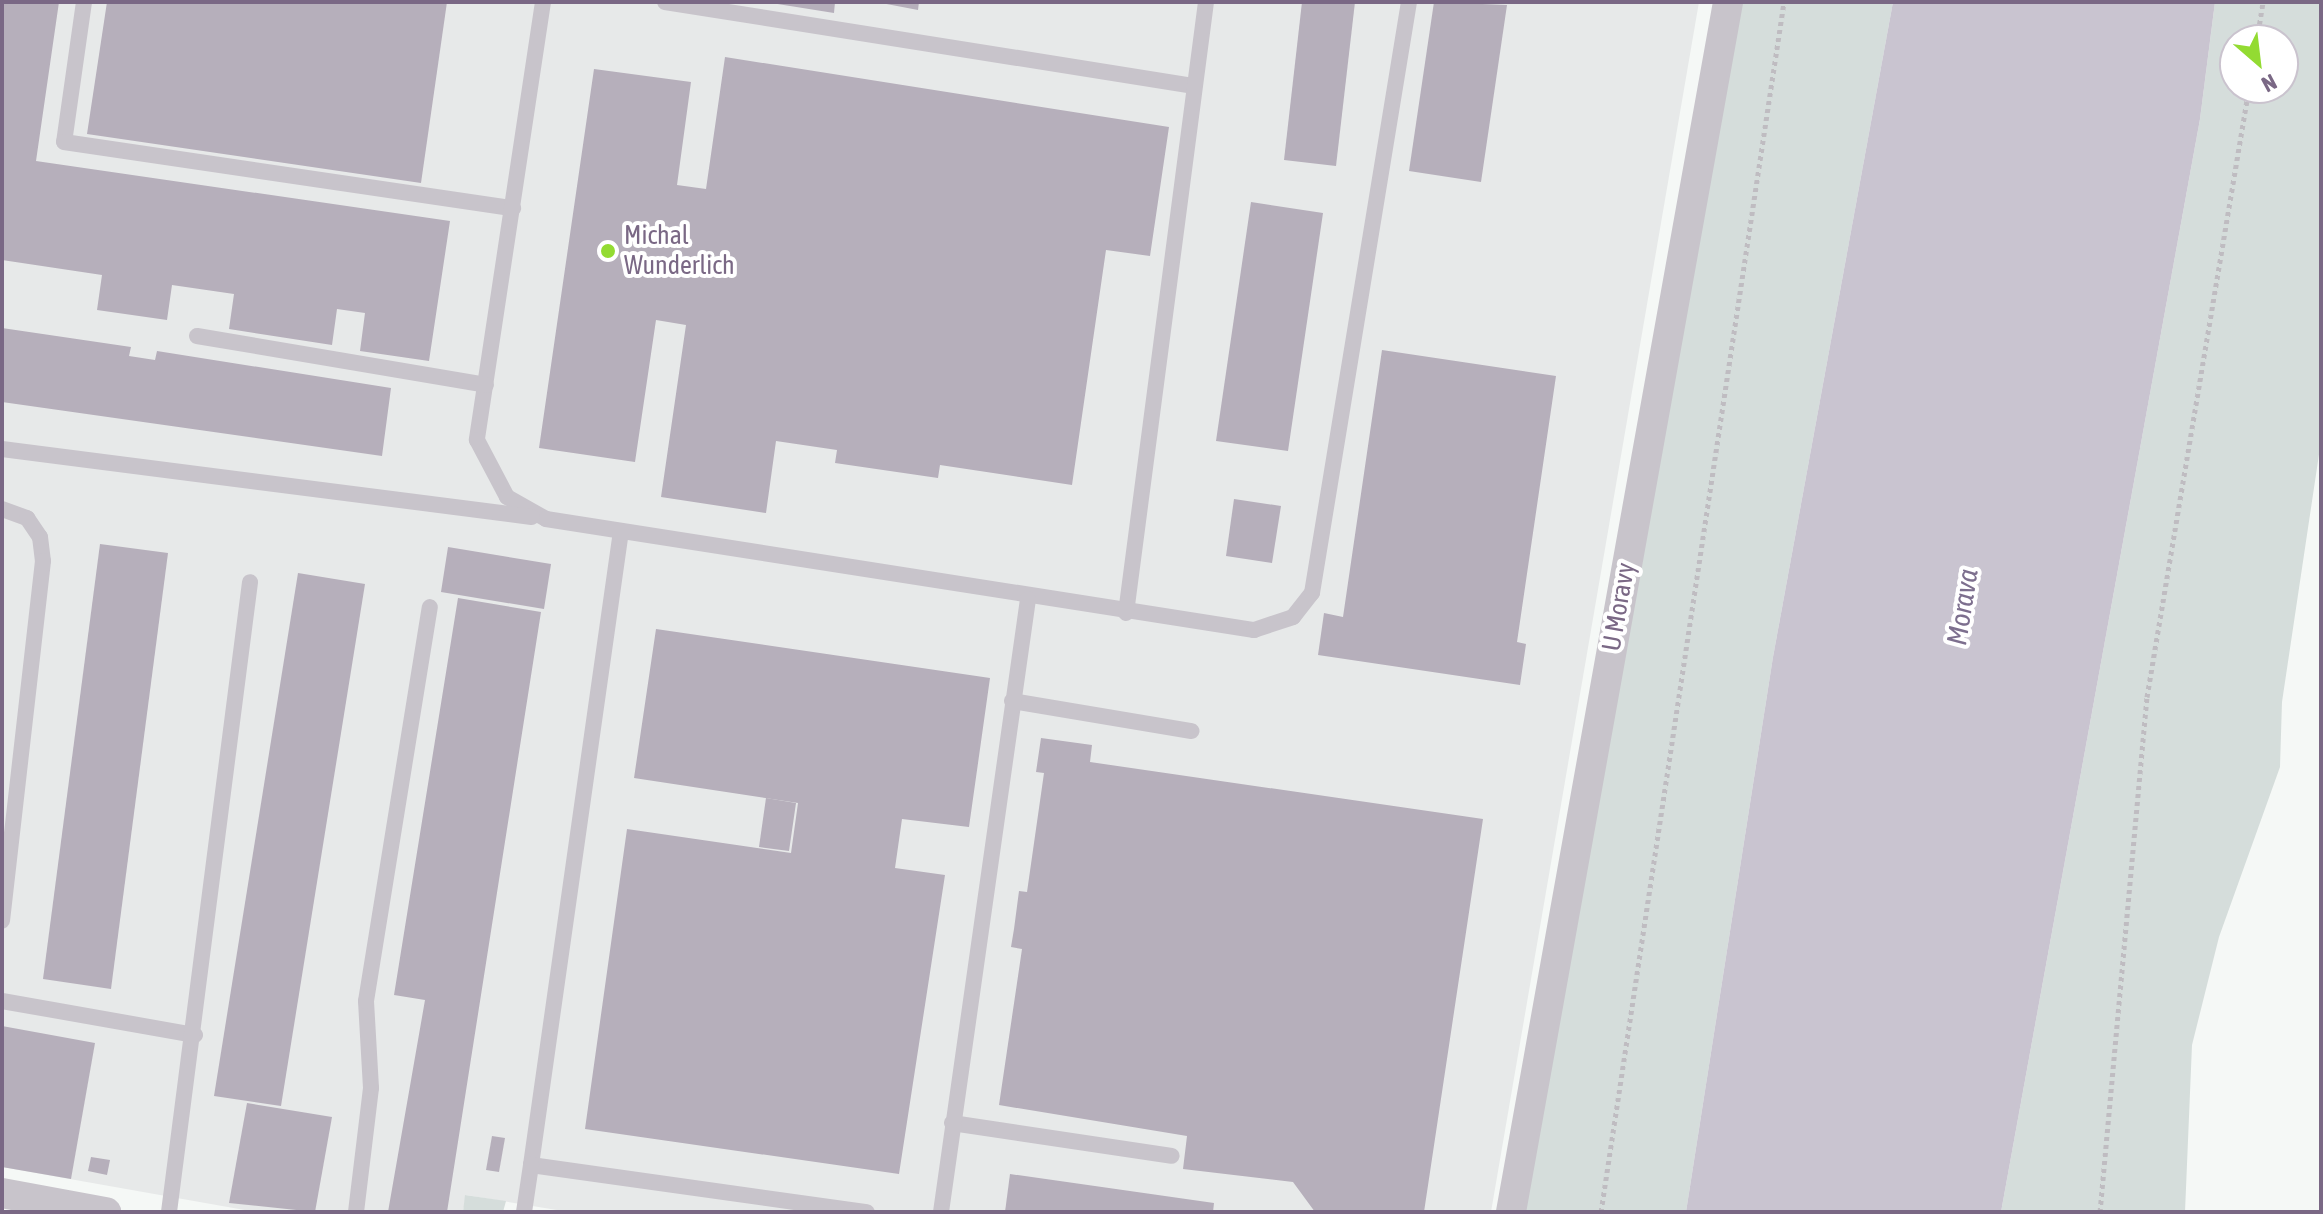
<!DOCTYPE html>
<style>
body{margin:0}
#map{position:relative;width:2323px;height:1214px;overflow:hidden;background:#f5f8f6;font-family:"Asap Condensed",sans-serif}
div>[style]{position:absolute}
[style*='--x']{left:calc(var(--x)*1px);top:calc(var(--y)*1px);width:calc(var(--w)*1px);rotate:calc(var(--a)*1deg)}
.built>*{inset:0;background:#e7e9e9}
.green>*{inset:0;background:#d5dddb}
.water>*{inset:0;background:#c9c4d0}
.building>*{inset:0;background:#b6afbb}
.path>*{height:5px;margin-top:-2.5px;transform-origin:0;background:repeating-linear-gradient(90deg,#bfbcc1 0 4px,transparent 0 8px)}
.service>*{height:16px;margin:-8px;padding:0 8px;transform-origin:8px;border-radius:8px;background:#c8c4cb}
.minor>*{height:30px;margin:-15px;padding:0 15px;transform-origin:15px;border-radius:15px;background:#c8c4cb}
.dots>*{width:22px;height:22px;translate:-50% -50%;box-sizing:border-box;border:4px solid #fff;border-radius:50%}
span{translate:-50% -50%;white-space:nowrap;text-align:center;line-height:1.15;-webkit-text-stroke:8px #fff;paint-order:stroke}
.poi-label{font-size:26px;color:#7a6885}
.left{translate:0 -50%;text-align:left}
.street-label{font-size:26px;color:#7a6885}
.water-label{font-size:28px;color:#7d6f8e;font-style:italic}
.frame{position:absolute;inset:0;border:4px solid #7a6885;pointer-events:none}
.north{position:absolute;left:2219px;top:24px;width:80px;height:80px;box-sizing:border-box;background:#fff;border:2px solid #cac3ce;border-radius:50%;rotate:152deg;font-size:22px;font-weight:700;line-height:32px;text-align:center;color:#7a6885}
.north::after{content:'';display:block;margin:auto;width:28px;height:36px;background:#93db32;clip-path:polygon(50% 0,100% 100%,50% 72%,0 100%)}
</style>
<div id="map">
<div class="built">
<div style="clip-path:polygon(2px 2px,1699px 2px,1491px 1212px,569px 1212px,466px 1195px,463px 1212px,256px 1212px,2px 1167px)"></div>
</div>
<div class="green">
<div style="clip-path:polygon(1735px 2px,1893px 2px,1773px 657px,1686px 1212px,1520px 1212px)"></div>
<div style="clip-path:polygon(evenodd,2215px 2px,2321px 2px,2321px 441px,2282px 702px,2280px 767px,2219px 937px,2192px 1045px,2185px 1212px,2001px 1212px,2200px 119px,2215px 2px,2235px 40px,2283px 40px,2283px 88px,2235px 88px,2235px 40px)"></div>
<div style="clip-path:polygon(465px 1195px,506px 1201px,503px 1212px,463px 1212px)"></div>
</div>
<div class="water">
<div style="clip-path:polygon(1893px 2px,2215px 2px,2200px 119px,2001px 1212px,1686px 1212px,1773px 657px)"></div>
</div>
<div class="building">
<div style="clip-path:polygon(2px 2px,59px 2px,36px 161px,450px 221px,429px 361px,360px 351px,365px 313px,337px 309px,332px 345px,229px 329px,234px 294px,172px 285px,167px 320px,97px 310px,102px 275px,2px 260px)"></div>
<div style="clip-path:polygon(107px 2px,447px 2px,421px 183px,87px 134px)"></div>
<div style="clip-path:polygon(765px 2px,835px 2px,834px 13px)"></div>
<div style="clip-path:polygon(876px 2px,919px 2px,918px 10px)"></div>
<div style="clip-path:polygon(1302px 2px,1355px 2px,1336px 166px,1284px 160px)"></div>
<div style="clip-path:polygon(1434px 2px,1507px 5px,1481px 182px,1409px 171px)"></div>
<div style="clip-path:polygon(725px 57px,1169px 127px,1150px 256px,1106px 250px,1072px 485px,940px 465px,938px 478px,835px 463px,837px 450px,776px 441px,766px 513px,661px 497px,686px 325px,656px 320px,635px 462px,539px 448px,594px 69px,691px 82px,677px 185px,706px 189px)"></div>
<div style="clip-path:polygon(1251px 202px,1323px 213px,1288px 451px,1216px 441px)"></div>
<div style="clip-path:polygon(2px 328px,131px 347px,129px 356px,155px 360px,157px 351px,391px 388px,382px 456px,2px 402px)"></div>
<div style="clip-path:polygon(1382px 350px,1556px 376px,1517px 642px,1526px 644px,1520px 685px,1318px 655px,1324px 613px,1343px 617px)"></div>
<div style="clip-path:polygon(1234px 499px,1281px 506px,1272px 563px,1226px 556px)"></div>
<div style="clip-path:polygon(100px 544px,168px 553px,111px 989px,43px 979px)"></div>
<div style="clip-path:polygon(448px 547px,551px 564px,544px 609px,441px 592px)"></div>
<div style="clip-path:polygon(298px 573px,365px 584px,281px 1106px,214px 1096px)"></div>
<div style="clip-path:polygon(458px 598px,541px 612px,447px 1212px,388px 1212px,425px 1000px,394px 995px)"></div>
<div style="clip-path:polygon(656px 629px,990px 678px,969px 827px,902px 819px,895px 868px,945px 875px,899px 1174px,585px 1129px,627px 829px,791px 853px,798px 803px,634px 778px)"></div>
<div style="clip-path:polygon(1041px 738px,1092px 745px,1090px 762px,1483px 819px,1424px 1212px,1315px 1212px,1293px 1182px,1183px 1169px,1187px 1136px,999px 1105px,1022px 949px,1011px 947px,1014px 929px,1019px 891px,1027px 892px,1044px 773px,1036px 772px)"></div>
<div style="clip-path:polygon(766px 798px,796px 803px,789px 851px,759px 847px)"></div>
<div style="clip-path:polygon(2px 1026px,95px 1043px,71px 1179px,2px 1167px)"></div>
<div style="clip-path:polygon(247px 1103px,332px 1117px,315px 1212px,229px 1203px)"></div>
<div style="clip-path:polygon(492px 1136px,505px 1138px,499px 1172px,486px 1170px)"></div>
<div style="clip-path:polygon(91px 1157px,110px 1160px,107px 1175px,88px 1171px)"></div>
<div style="clip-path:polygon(1010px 1174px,1214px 1203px,1213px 1212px,1005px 1212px)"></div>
</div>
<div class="path">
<div style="--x:2257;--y:40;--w:38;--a:-81"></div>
<div style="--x:1601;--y:1212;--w:1224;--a:-81.4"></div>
<div style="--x:2100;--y:1212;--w:517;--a:-84.79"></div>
<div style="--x:2147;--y:697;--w:617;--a:-80.49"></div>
</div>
<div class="service">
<div style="--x:84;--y:2;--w:141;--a:98.1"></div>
<div style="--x:64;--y:142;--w:454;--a:8.4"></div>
<div style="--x:543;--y:2;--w:443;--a:98.6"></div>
<div style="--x:477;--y:440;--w:64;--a:62.2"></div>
<div style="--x:507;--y:497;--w:45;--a:29.4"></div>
<div style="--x:546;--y:519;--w:717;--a:8.91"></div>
<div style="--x:1254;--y:630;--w:41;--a:-18.4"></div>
<div style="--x:1293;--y:617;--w:31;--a:-52"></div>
<div style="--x:1312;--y:593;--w:599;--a:-80.68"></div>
<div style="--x:665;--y:2;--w:536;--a:9.02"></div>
<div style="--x:197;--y:336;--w:293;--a:9.6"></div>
<div style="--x:2;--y:449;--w:534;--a:7.31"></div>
<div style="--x:2;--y:509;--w:27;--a:20"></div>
<div style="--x:27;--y:518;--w:23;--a:56"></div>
<div style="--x:40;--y:537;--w:24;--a:83"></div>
<div style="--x:43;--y:561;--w:362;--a:96.5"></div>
<div style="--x:621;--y:531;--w:640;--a:98.08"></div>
<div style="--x:531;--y:1165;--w:339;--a:8"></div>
<div style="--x:1126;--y:613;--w:616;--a:-82.54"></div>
<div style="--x:1012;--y:701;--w:182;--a:9.5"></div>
<div style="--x:2;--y:1001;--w:196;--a:10"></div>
<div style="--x:952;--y:1123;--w:222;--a:8.5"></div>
<div style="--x:169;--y:1212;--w:635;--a:-82.67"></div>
<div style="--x:356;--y:1212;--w:125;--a:-83.1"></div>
<div style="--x:371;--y:1088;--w:87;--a:-93.3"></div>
<div style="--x:366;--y:1001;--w:399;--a:-80.8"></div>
<div style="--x:524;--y:1212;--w:48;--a:-81.5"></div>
<div style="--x:941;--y:1212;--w:619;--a:-81.92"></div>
</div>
<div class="minor">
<div style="--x:2;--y:1193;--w:106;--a:10.4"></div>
<div style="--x:1511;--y:1212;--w:1229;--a:-79.83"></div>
</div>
<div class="dots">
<div style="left:608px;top:251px;background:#93db32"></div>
</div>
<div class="poi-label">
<span class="left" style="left:624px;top:251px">Michal<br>Wunderlich</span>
</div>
<div class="street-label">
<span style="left:1619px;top:607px;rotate:-80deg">U Moravy</span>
</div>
<div class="water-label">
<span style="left:1962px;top:607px;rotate:-81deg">Morava</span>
</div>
<div class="frame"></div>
<div class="north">N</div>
</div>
